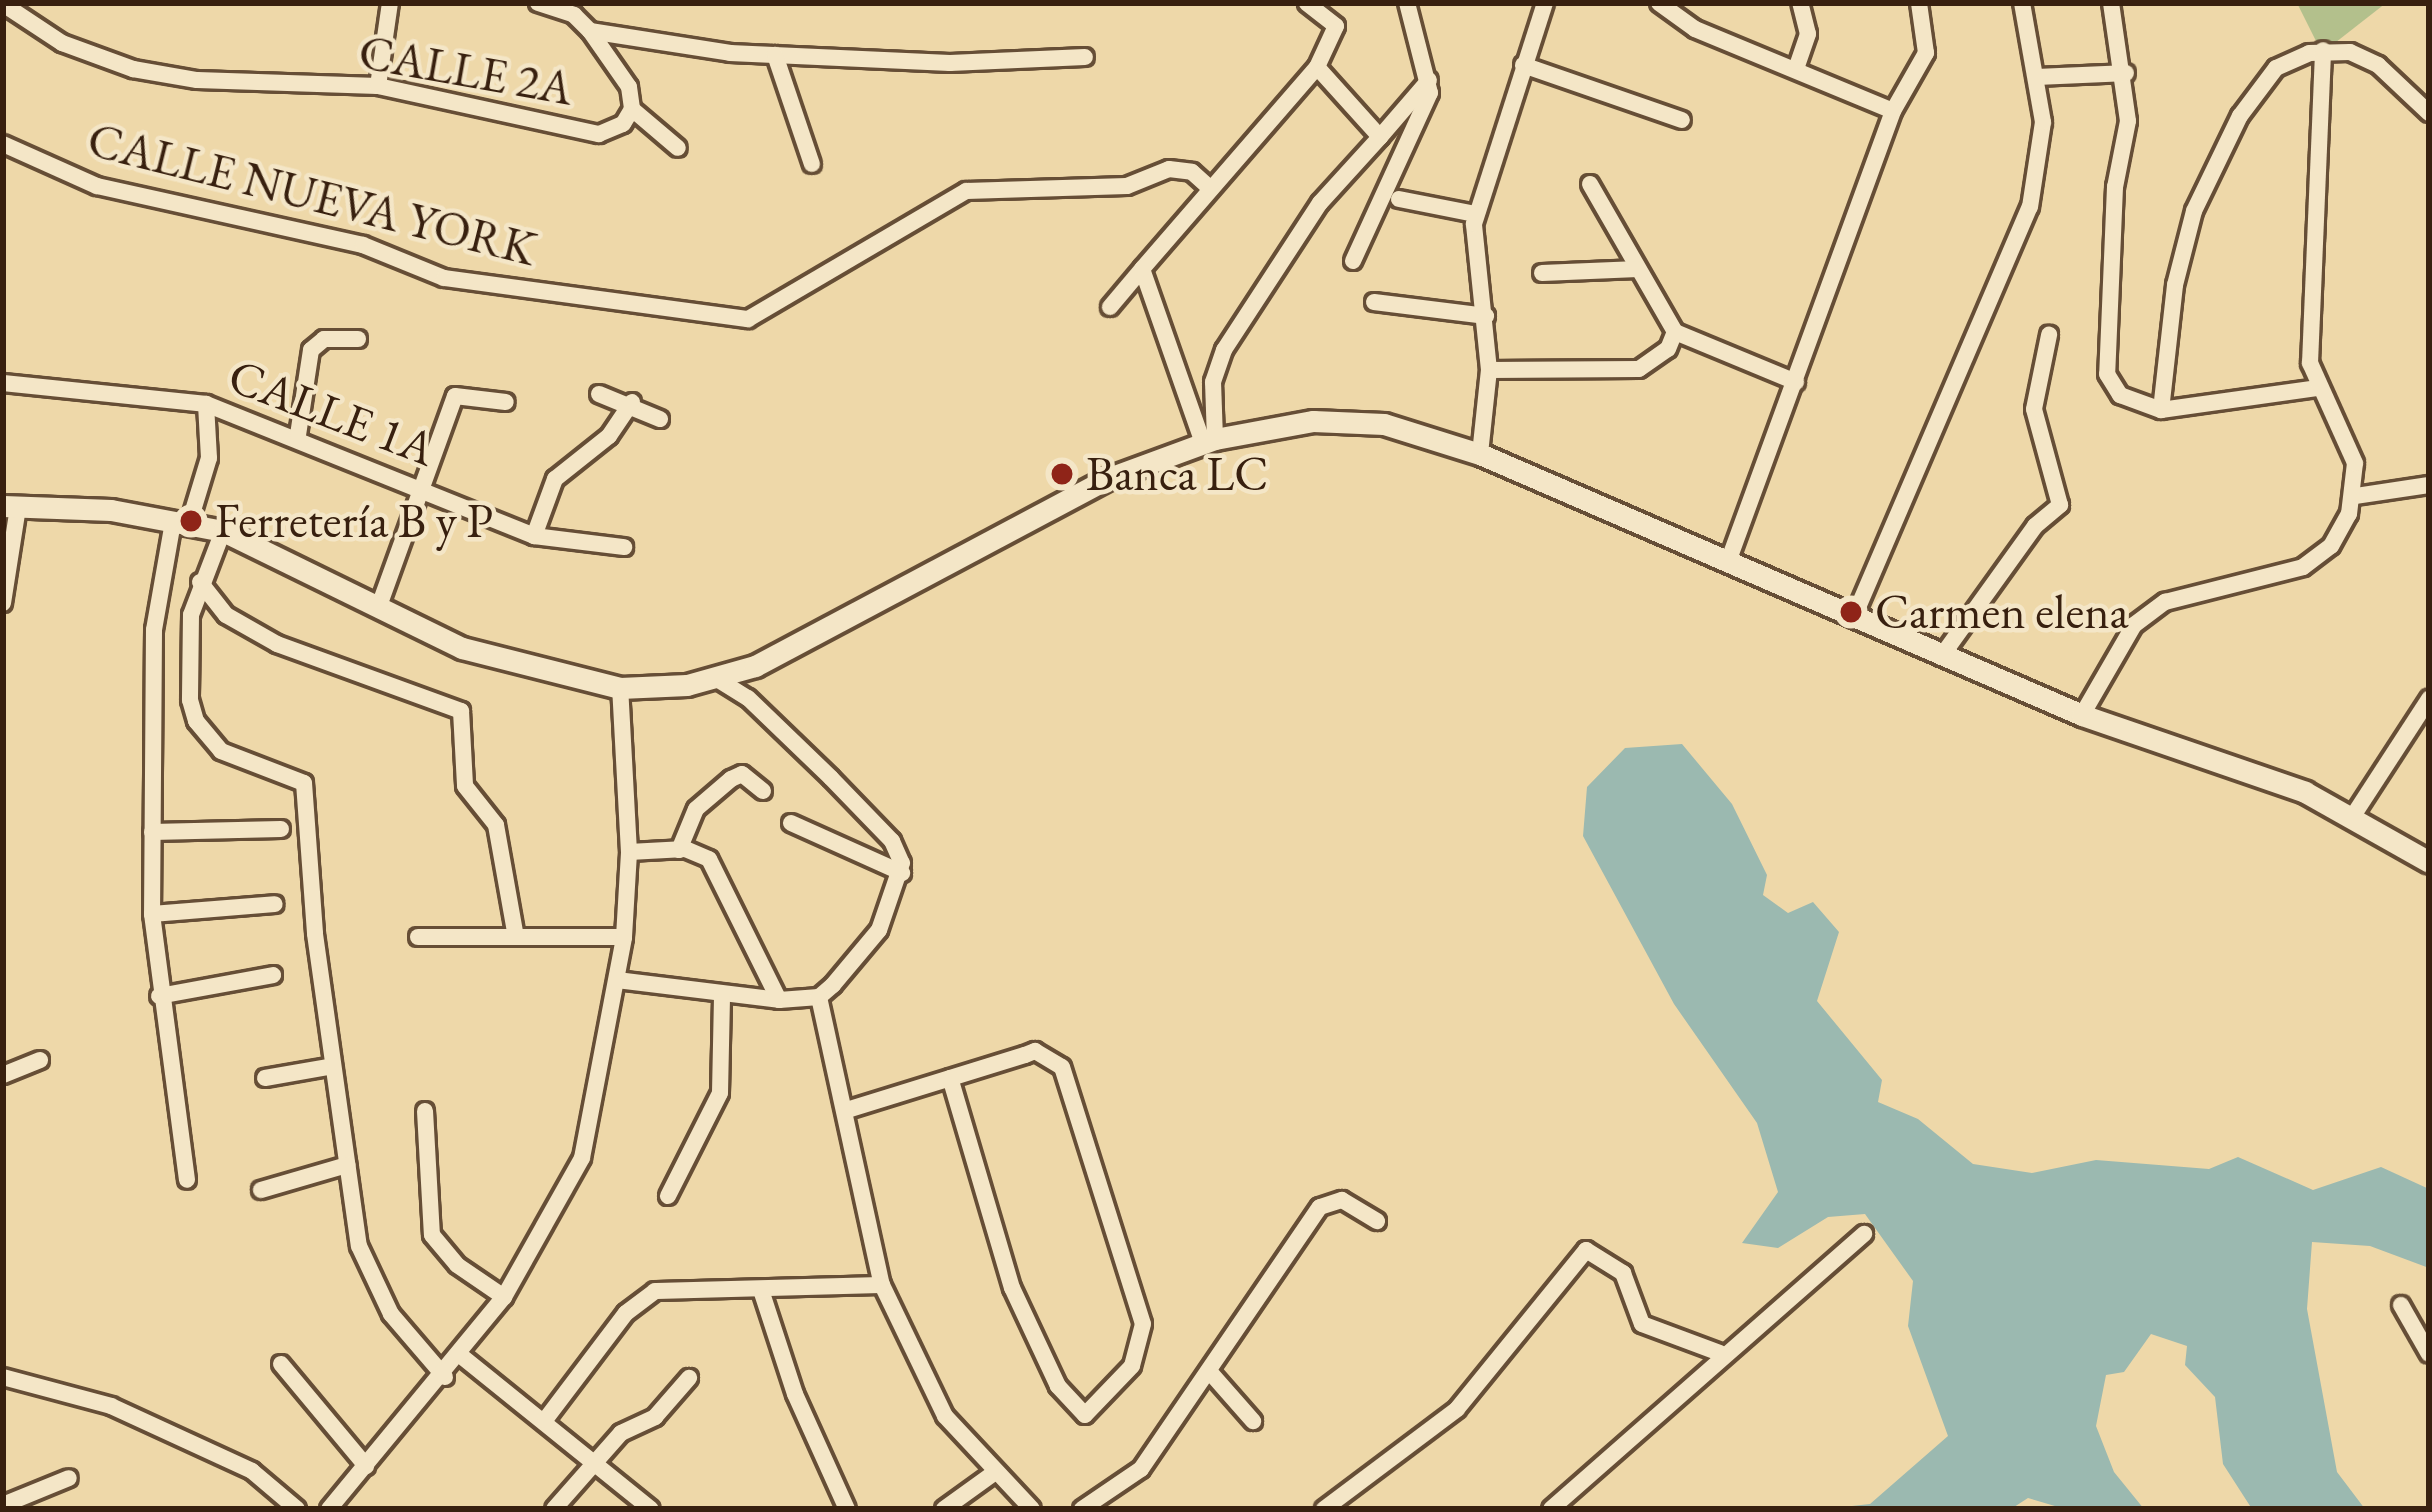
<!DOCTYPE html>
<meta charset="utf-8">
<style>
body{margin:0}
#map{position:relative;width:2432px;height:1512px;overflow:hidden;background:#eed8a9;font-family:"EB Garamond",serif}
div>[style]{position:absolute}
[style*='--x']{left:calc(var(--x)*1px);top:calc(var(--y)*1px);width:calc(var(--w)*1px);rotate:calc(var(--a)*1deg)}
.green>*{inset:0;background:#b3c08c}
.water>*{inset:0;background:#9bb9b0}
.roads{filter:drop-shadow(3px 0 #664e36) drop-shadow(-3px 0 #664e36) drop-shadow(0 3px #664e36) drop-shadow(0 -3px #664e36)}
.minor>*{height:16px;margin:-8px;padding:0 8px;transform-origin:8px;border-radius:8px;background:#f4e6c7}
.tertiary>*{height:21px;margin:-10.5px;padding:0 10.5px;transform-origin:10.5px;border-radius:10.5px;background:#f4e6c7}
.dots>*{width:33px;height:33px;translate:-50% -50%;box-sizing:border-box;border:6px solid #f4e6c7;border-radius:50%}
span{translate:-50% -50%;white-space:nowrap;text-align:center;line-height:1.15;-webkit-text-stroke:9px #f4e6c7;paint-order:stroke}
.street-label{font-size:48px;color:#38200f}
.poi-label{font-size:48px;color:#38200f}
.left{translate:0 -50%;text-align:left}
.frame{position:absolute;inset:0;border:6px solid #38200f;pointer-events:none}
</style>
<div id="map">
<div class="green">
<div style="clip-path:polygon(2297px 3px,2386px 3px,2322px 53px)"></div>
</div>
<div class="water">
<div style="clip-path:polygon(1682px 744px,1732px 804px,1767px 875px,1763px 895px,1788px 913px,1813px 902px,1839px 932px,1817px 1001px,1882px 1080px,1878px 1102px,1918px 1119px,1973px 1164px,2032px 1173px,2096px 1160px,2209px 1169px,2238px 1157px,2313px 1190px,2381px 1167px,2429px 1189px,2429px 1268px,2370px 1246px,2312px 1242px,2307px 1309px,2337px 1472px,2365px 1509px,2252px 1509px,2223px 1464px,2215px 1397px,2185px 1365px,2187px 1346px,2151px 1334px,2124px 1372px,2106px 1375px,2096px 1426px,2114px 1472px,2144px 1509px,2065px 1509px,2028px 1498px,2011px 1509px,1825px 1509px,1870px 1504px,1948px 1436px,1908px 1326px,1913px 1281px,1865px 1214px,1828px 1217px,1778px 1248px,1742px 1243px,1778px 1192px,1757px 1123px,1674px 1004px,1583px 836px,1587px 787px,1625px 748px)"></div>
</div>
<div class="roads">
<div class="minor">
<div style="--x:538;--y:3;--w:38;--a:18"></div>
<div style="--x:574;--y:15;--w:23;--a:45"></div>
<div style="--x:590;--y:31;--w:68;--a:55.1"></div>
<div style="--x:629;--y:87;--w:22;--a:82"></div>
<div style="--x:1659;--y:3;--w:44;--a:35.8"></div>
<div style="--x:1695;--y:29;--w:214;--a:22.5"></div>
<div style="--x:2111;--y:3;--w:119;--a:81.8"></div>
<div style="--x:2128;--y:121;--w:67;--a:101.1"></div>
<div style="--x:2115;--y:187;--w:187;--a:92.4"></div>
<div style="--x:2107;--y:374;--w:25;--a:58"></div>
<div style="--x:2120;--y:395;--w:44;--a:20.1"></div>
<div style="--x:2161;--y:410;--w:159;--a:-8"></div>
<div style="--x:3;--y:4;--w:71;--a:33.5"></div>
<div style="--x:62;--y:43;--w:76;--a:20.1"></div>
<div style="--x:133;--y:69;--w:65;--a:9.8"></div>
<div style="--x:197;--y:80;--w:181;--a:1.9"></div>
<div style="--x:378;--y:86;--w:226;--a:12.3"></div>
<div style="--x:599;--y:134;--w:26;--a:-23"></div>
<div style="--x:623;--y:124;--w:17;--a:-59"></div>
<div style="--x:590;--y:31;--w:142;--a:8.9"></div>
<div style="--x:730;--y:53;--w:220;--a:2.6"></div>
<div style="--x:950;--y:63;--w:135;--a:-2.5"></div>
<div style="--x:775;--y:55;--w:115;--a:71.3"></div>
<div style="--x:1523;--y:65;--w:168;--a:19.1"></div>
<div style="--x:1797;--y:66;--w:34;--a:-71"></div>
<div style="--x:1808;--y:34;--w:32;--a:-104"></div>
<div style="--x:2039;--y:77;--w:87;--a:-2.6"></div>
<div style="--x:378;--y:86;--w:84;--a:-81.8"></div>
<div style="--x:632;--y:109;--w:60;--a:40.3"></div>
<div style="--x:1380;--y:137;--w:75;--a:-49.3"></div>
<div style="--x:3;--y:144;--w:103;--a:24.1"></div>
<div style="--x:97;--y:186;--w:272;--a:12.5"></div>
<div style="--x:363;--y:245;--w:87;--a:22.2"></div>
<div style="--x:444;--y:278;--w:307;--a:7.7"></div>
<div style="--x:748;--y:319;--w:253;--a:-30.4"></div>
<div style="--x:966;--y:191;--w:161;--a:-1.8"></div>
<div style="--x:1127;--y:186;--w:45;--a:-22"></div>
<div style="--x:1169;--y:169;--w:23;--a:7"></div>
<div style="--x:1192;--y:172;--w:25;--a:42"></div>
<div style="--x:1590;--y:184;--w:171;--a:60.1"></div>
<div style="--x:1399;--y:199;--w:77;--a:11.2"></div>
<div style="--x:1353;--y:261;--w:185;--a:-65.4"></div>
<div style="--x:1430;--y:93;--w:93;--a:-104.3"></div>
<div style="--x:1542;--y:273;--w:96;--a:-2.4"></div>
<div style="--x:1374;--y:302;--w:113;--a:7.1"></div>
<div style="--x:1110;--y:307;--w:50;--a:-49.9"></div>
<div style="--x:1675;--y:332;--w:131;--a:22.5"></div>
<div style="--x:1489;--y:370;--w:150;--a:-0.4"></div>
<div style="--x:1639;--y:369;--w:35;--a:-35"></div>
<div style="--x:1668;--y:349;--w:18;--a:-68"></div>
<div style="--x:3;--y:383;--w:204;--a:5.9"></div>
<div style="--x:206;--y:404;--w:354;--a:21.9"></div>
<div style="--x:534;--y:536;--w:91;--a:7"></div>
<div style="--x:599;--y:394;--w:66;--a:22.3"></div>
<div style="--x:2161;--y:410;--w:126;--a:-83.6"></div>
<div style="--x:2175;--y:285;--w:76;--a:-75.6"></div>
<div style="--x:2194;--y:211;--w:106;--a:-64.2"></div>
<div style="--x:2240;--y:116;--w:60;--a:-53.1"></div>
<div style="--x:2276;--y:68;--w:36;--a:-24"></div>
<div style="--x:2309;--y:53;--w:41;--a:-1.4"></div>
<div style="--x:2350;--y:52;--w:31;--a:25"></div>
<div style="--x:2378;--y:65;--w:70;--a:43.3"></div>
<div style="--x:298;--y:435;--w:86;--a:-81.3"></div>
<div style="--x:311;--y:350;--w:17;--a:-40"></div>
<div style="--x:324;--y:339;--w:34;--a:0"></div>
<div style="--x:1215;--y:439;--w:57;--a:-92"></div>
<div style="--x:1213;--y:382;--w:34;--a:-71"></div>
<div style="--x:1224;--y:350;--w:176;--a:-56.9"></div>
<div style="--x:1320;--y:203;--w:89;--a:-47.7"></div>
<div style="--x:1380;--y:137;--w:94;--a:-132"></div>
<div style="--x:1203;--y:443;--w:184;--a:-109.3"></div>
<div style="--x:1142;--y:269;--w:267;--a:-49.1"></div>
<div style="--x:1317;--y:67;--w:45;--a:-65.1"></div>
<div style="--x:1336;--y:26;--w:37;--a:-142"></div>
<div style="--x:1480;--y:454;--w:84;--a:-83.9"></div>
<div style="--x:1489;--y:370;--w:147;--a:-95.9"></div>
<div style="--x:1474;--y:224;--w:232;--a:-72.2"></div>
<div style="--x:2356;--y:496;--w:74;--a:-8.6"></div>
<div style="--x:173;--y:522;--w:110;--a:100"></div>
<div style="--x:154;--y:630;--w:284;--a:90.4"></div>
<div style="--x:152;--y:914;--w:268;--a:82.5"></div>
<div style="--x:188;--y:527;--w:72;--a:-73.1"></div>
<div style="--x:209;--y:458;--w:54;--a:-93.2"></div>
<div style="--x:223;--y:531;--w:90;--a:110.9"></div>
<div style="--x:191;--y:615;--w:85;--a:90.7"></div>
<div style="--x:190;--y:700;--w:22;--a:74"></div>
<div style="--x:196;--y:721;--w:39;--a:50"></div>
<div style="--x:221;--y:751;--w:89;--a:21.1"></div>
<div style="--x:304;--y:783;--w:151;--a:85.8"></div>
<div style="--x:315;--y:934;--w:315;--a:82"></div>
<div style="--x:359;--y:1246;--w:75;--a:64.8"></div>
<div style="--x:391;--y:1314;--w:83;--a:49.4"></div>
<div style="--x:534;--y:536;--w:61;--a:-69.8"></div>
<div style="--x:555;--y:479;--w:69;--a:-38.5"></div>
<div style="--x:609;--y:436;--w:41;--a:-55.9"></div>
<div style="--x:1728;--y:562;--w:480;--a:-69.9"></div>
<div style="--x:1893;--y:111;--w:67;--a:-60.4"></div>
<div style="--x:1926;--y:53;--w:50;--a:-98"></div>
<div style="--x:200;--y:582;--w:42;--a:51.8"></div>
<div style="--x:226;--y:615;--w:59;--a:29.6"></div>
<div style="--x:277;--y:644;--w:196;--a:20"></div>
<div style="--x:461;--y:711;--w:75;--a:86.9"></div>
<div style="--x:465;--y:786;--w:50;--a:51.5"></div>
<div style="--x:496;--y:825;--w:109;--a:79.9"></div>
<div style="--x:3;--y:603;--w:97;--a:-81.1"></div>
<div style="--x:379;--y:606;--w:223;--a:-70.1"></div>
<div style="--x:455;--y:396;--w:51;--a:6.7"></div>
<div style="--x:1853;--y:619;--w:448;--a:-66.8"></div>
<div style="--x:2030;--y:207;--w:86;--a:-81.3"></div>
<div style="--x:2043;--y:122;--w:121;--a:-100"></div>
<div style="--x:1941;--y:657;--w:161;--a:-54.3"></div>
<div style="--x:2035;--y:526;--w:33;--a:-40"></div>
<div style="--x:2060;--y:505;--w:99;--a:-105.2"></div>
<div style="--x:2034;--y:409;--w:76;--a:-78.5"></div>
<div style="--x:717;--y:679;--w:36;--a:32"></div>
<div style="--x:748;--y:698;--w:115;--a:43.9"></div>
<div style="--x:831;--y:778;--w:88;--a:45.9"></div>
<div style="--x:892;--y:841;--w:24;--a:66"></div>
<div style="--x:902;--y:863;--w:71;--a:108.9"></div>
<div style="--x:879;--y:930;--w:72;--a:129.9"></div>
<div style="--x:833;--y:985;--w:18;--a:139"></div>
<div style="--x:819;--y:997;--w:40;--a:175.7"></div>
<div style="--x:2082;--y:715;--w:104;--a:-60"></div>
<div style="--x:2134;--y:625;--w:39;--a:-37"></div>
<div style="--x:2165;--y:602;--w:142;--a:-14.2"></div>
<div style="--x:2303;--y:567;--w:35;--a:-37"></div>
<div style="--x:2331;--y:546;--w:37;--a:-61"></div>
<div style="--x:2349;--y:514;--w:51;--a:-83.3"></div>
<div style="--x:2355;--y:463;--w:110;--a:-114.2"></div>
<div style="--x:2310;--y:363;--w:313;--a:-87.6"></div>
<div style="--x:2353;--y:816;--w:140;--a:-57"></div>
<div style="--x:791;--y:823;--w:122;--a:24.2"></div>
<div style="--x:152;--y:832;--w:129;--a:-1.3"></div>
<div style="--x:679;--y:850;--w:44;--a:-67.5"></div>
<div style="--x:696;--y:809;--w:46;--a:-40.6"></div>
<div style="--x:731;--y:779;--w:12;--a:-24"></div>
<div style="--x:742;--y:774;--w:27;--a:39"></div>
<div style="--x:152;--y:914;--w:123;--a:-4.6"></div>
<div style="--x:418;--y:937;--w:206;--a:0"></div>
<div style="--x:617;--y:980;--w:163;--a:7"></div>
<div style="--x:779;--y:1000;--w:157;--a:-116.4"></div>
<div style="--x:709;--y:859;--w:26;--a:-157"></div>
<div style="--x:685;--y:849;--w:56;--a:176.9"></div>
<div style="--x:159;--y:996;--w:116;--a:-10.4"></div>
<div style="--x:819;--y:997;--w:295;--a:77.7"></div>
<div style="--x:882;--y:1285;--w:145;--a:64.3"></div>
<div style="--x:945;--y:1416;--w:127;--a:46.9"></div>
<div style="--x:3;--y:1075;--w:40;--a:-22"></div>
<div style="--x:265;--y:1078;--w:69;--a:-10"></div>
<div style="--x:847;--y:1110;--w:186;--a:-17.2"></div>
<div style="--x:1025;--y:1055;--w:11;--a:-22"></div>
<div style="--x:1035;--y:1051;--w:31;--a:31"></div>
<div style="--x:1062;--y:1067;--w:269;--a:72.5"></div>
<div style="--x:1143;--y:1324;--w:43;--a:104.7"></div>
<div style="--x:1132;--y:1366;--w:68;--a:133.8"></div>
<div style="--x:1085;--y:1415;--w:40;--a:-133"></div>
<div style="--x:1058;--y:1386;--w:108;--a:-115.1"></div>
<div style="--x:1012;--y:1288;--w:219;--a:-106.4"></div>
<div style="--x:425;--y:1111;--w:124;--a:86.8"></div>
<div style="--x:432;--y:1235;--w:39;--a:50"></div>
<div style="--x:457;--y:1265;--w:57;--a:34.2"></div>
<div style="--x:261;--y:1190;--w:90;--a:-16.2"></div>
<div style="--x:668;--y:1196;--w:115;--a:-63.2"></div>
<div style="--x:720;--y:1093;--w:95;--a:-88.8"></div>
<div style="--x:762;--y:1293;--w:106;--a:71.9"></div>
<div style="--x:795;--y:1394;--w:126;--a:65.7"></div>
<div style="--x:2401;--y:1305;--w:56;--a:60.3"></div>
<div style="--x:460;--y:1355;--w:245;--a:38.9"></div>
<div style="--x:281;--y:1364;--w:133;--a:50.2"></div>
<div style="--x:1209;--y:1371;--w:67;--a:48.7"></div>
<div style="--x:3;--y:1377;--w:112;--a:15"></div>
<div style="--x:111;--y:1406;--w:155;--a:24.7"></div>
<div style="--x:252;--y:1471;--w:59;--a:40.2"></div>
<div style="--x:545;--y:1420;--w:134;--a:-52.9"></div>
<div style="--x:626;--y:1313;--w:36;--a:-37"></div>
<div style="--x:655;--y:1291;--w:227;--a:-1.5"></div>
<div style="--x:3;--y:1505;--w:71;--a:-22.2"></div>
<div style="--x:329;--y:1509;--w:275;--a:-50.5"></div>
<div style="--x:504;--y:1297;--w:159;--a:-60.7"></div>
<div style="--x:582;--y:1158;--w:225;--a:-79.2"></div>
<div style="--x:624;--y:937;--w:85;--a:-86.6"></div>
<div style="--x:629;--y:852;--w:164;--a:-93.1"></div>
<div style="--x:554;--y:1509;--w:101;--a:-48.6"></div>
<div style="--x:621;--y:1433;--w:38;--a:-25"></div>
<div style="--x:655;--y:1417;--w:52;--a:-48.9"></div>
<div style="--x:944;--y:1509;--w:62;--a:-35.8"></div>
<div style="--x:1082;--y:1509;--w:71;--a:-34.1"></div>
<div style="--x:1141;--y:1469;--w:317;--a:-55.7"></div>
<div style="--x:1320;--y:1207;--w:23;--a:-18"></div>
<div style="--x:1342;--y:1200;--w:41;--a:31"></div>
<div style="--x:1324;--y:1509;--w:166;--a:-36.9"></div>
<div style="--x:1457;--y:1409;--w:205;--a:-50.9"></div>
<div style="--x:1586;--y:1250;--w:44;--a:31.9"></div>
<div style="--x:1623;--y:1273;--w:54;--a:69.6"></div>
<div style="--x:1642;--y:1324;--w:83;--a:20.4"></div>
<div style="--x:1551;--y:1509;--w:417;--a:-41.3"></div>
</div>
<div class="tertiary">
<div style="--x:3;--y:506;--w:108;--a:2.1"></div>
<div style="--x:111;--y:510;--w:114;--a:10.6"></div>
<div style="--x:223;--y:531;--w:266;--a:26.1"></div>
<div style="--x:462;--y:648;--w:163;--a:14.2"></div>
<div style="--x:620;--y:688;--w:67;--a:-2.6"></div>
<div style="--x:687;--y:685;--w:71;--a:-15.6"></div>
<div style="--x:755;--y:666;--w:401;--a:-28"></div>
<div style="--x:1109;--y:478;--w:113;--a:-20.2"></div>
<div style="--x:1215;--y:439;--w:100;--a:-10.4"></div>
<div style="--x:1313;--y:421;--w:71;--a:2.4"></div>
<div style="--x:1384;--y:424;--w:101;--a:17.4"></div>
<div style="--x:1480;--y:454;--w:656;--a:23.44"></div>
<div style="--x:2082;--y:715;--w:236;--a:19"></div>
<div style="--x:2305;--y:792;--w:142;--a:29.4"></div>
</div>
</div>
<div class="dots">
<div style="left:1062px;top:474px;background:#8f2418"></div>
<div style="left:191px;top:521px;background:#8f2418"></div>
<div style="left:1851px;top:612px;background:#8f2418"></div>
</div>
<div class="street-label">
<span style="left:466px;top:70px;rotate:10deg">CALLE 2A</span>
<span style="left:312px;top:194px;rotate:14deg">CALLE NUEVA YORK</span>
<span style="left:332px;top:412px;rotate:21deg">CALLE 1A</span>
</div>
<div class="poi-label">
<span class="left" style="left:1086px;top:474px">Banca LC</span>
<span class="left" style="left:215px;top:521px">Ferretería B y P</span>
<span class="left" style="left:1875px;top:612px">Carmen elena</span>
</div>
<div class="frame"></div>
</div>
